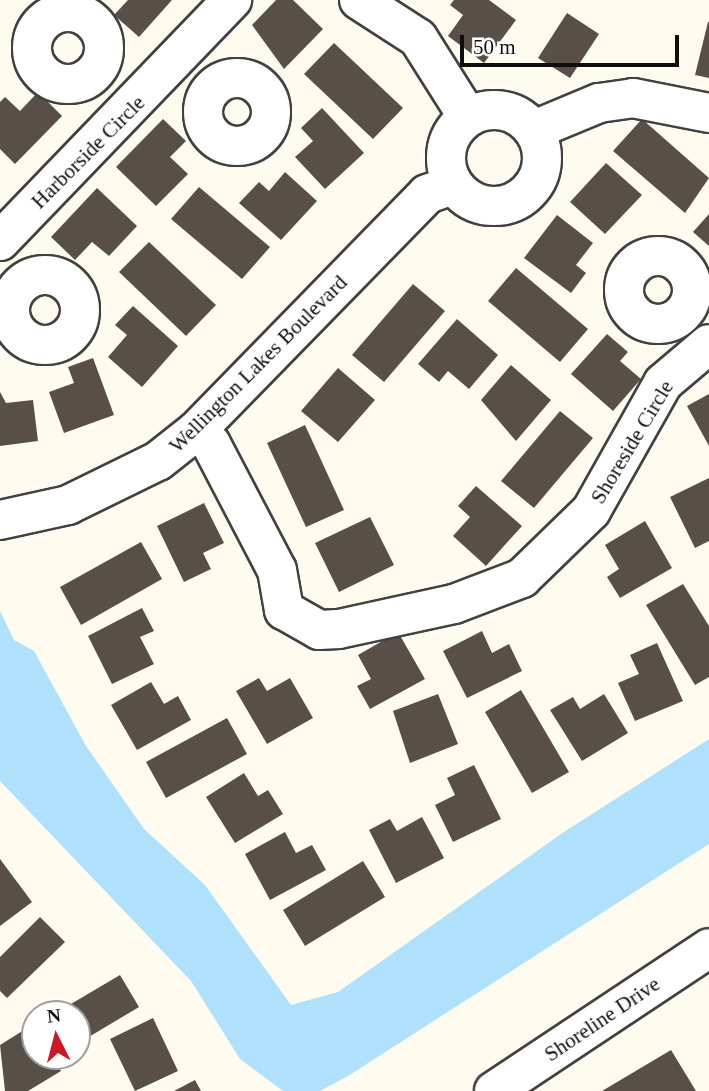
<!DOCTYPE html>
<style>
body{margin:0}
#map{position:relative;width:709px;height:1091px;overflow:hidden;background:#fffcef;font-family:"Times New Roman",serif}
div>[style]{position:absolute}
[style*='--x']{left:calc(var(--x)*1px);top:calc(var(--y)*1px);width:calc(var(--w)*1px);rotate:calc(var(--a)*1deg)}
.water>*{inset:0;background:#afe0fc}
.building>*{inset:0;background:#584f49}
.roads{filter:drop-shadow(2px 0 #414141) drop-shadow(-2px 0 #414141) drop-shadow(0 2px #414141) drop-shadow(0 -2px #414141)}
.minor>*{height:38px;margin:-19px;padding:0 19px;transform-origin:19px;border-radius:19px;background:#fff}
.minor>.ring{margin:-19px;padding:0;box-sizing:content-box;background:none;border:38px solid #fff;border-radius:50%}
span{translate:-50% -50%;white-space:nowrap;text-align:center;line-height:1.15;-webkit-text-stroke:7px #fff;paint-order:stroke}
.street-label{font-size:21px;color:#0e0e0e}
.north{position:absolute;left:21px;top:1000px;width:70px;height:70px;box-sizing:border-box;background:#fff;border:2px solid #9f9f9f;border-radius:50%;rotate:354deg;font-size:19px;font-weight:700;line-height:28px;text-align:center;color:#0e0e0e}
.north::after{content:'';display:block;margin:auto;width:24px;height:32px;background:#cb1925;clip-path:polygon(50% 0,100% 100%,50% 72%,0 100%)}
.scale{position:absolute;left:460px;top:35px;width:219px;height:32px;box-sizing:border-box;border:4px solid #0e0e0e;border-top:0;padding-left:9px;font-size:21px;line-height:24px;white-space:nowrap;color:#0e0e0e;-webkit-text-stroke:5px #fff;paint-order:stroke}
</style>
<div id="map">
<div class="water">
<div style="clip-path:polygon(0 611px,14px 640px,34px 651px,86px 746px,144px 829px,205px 885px,291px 1005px,338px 992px,561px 834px,709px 739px,709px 844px,348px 1076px,320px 1091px,283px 1091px,240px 1059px,191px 981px,0 781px)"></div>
</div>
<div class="building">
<div style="clip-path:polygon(128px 0,172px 0,139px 37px,114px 15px)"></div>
<div style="clip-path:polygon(276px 0,293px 0,323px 29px,284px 69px,252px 25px)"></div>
<div style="clip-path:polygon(454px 0,489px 0,516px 20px,484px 63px,448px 36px,463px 15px,450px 5px)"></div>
<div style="clip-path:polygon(567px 13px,599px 34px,570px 78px,538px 58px)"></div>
<div style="clip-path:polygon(708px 22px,709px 22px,709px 78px,695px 75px)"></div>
<div style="clip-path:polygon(334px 43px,403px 108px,373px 139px,304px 74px)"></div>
<div style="clip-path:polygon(38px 92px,62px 116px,15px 164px,0 149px,0 102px,5px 97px,20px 111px)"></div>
<div style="clip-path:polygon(322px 108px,364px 153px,325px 189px,295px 157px,313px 141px,301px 128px)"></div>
<div style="clip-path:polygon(163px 119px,186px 141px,170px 157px,188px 174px,156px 206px,116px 167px)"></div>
<div style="clip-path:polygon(642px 119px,709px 178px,685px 213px,613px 151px)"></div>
<div style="clip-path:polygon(606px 163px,642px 195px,605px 234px,570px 202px)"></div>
<div style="clip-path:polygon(285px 172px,317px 201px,281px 240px,239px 203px,259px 182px,269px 191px)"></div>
<div style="clip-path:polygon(199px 187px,270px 247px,242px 279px,171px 219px)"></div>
<div style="clip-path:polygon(97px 188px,137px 226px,109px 256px,92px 242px,75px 260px,51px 237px)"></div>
<div style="clip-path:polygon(709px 214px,709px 246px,693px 232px)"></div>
<div style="clip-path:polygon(557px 215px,593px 243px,576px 265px,586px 273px,571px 293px,524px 258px)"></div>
<div style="clip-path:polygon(149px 242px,216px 305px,186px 336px,119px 272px)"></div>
<div style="clip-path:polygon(516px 268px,588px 329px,560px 362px,488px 301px)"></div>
<div style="clip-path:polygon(413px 284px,445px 311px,384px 382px,352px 355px)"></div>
<div style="clip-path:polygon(133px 306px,178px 346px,142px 387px,108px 357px,127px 335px,115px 325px)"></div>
<div style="clip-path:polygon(457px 319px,498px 355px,469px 389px,448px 371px,439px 382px,418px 364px)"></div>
<div style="clip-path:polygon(607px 334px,628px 352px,620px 361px,641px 379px,613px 411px,571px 374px)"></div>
<div style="clip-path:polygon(93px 358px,114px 415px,64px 433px,49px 392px,74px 383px,68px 367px)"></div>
<div style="clip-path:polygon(511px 365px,551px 400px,516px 441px,481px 400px)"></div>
<div style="clip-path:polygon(338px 368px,375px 400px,338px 442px,301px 411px)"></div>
<div style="clip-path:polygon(0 392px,6px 403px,33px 400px,38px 441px,0 446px)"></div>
<div style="clip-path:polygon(709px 394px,709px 446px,687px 406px)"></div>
<div style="clip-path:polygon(560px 411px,593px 438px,534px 508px,501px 481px)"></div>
<div style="clip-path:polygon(305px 425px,344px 510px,306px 527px,267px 443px)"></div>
<div style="clip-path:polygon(709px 478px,709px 541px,695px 548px,670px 497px)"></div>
<div style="clip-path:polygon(476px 486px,522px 526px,486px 566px,453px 536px,470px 517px,458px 506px)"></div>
<div style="clip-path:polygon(204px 503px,224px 543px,203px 553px,211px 569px,184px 582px,157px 526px)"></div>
<div style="clip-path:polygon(370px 517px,394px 565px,339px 592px,315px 543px)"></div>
<div style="clip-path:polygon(645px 521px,672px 568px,620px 598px,607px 577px,619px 569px,605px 545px)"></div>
<div style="clip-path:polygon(141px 542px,162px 579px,81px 625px,60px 587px)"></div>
<div style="clip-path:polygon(683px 584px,709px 626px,709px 677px,695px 685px,646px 605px)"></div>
<div style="clip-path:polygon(142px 608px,154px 631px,140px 637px,154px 664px,112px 684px,88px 636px)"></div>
<div style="clip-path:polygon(482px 631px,492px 653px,509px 644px,522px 671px,467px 698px,443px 651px)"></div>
<div style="clip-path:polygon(398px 632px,425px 679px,370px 709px,357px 686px,371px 679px,358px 655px)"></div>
<div style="clip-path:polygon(657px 643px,683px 701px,635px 721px,618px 683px,639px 674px,630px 655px)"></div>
<div style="clip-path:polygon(259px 678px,267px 691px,290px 678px,313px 718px,267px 744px,236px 691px)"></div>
<div style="clip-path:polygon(151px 682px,164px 704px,178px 696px,191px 720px,137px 750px,111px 705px)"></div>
<div style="clip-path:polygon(521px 690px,569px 772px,532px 793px,485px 712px)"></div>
<div style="clip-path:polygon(438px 694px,458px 744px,410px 763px,393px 711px)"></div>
<div style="clip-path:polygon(604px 694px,628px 733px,582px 761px,550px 710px,573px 697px,580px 709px)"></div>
<div style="clip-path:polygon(227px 718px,247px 754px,166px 798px,146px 762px)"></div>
<div style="clip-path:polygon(474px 765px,501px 819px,453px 842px,435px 805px,455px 795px,447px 778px)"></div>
<div style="clip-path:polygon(244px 773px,258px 796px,268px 790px,283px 814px,235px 843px,206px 797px)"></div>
<div style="clip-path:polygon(422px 817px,444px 858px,396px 883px,369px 830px,390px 819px,397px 831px)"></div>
<div style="clip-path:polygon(285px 832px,296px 853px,312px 845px,326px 870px,270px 900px,245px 854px)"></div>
<div style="clip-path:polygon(0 859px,32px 902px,0 926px)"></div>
<div style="clip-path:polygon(363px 861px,385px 897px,305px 946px,283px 910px)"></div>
<div style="clip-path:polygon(40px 917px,65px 942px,7px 998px,0 991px,0 957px)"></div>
<div style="clip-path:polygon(120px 975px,139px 1007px,77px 1044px,77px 1014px,54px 1014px)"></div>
<div style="clip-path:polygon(153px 1018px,178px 1071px,135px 1091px,110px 1039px)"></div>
<div style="clip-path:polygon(32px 1025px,35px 1056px,51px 1056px,61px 1071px,28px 1091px,5px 1091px,0 1045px)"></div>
<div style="clip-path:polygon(671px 1050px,696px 1091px,602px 1091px)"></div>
<div style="clip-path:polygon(195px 1080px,201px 1091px,174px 1091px)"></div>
</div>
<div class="roads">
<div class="minor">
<div style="--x:359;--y:0;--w:70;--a:32.8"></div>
<div style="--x:418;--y:38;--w:93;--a:57.7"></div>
<div class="ring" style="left:32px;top:12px;width:34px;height:34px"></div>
<div class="ring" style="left:203px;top:78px;width:30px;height:30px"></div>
<div class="ring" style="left:446px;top:110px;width:58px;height:58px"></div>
<div style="--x:534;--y:130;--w:70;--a:-22.6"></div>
<div style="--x:599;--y:103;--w:34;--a:-8"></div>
<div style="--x:633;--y:98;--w:77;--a:11.2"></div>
<div style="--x:0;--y:241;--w:335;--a:-46.1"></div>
<div class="ring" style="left:624px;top:256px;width:30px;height:30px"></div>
<div class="ring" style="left:10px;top:275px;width:32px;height:32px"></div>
<div style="--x:196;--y:431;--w:20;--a:41"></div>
<div style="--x:211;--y:444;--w:142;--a:62.4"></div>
<div style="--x:277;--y:570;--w:41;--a:80.1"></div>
<div style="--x:284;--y:610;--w:40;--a:29.7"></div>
<div style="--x:319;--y:630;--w:20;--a:-3"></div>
<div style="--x:339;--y:629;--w:118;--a:-12.3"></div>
<div style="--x:454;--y:604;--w:73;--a:-20.9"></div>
<div style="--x:522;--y:578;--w:96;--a:-44.2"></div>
<div style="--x:591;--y:511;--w:147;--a:-60.6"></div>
<div style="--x:663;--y:383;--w:60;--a:-40.3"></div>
<div style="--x:0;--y:520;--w:70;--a:-12.4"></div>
<div style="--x:68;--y:505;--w:100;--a:-26.1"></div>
<div style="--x:158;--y:461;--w:48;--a:-38.3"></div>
<div style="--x:196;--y:431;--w:331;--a:-45.7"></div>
<div style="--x:427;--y:194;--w:28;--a:-19"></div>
<div style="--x:494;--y:1091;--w:258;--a:-33.6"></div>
</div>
</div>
<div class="street-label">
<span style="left:88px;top:152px;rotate:-45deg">Harborside Circle</span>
<span style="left:258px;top:364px;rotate:-45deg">Wellington Lakes Boulevard</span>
<span style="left:632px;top:442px;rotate:-59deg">Shoreside Circle</span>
<span style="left:602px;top:1019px;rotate:-34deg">Shoreline Drive</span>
</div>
<div class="north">N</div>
<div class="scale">50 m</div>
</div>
